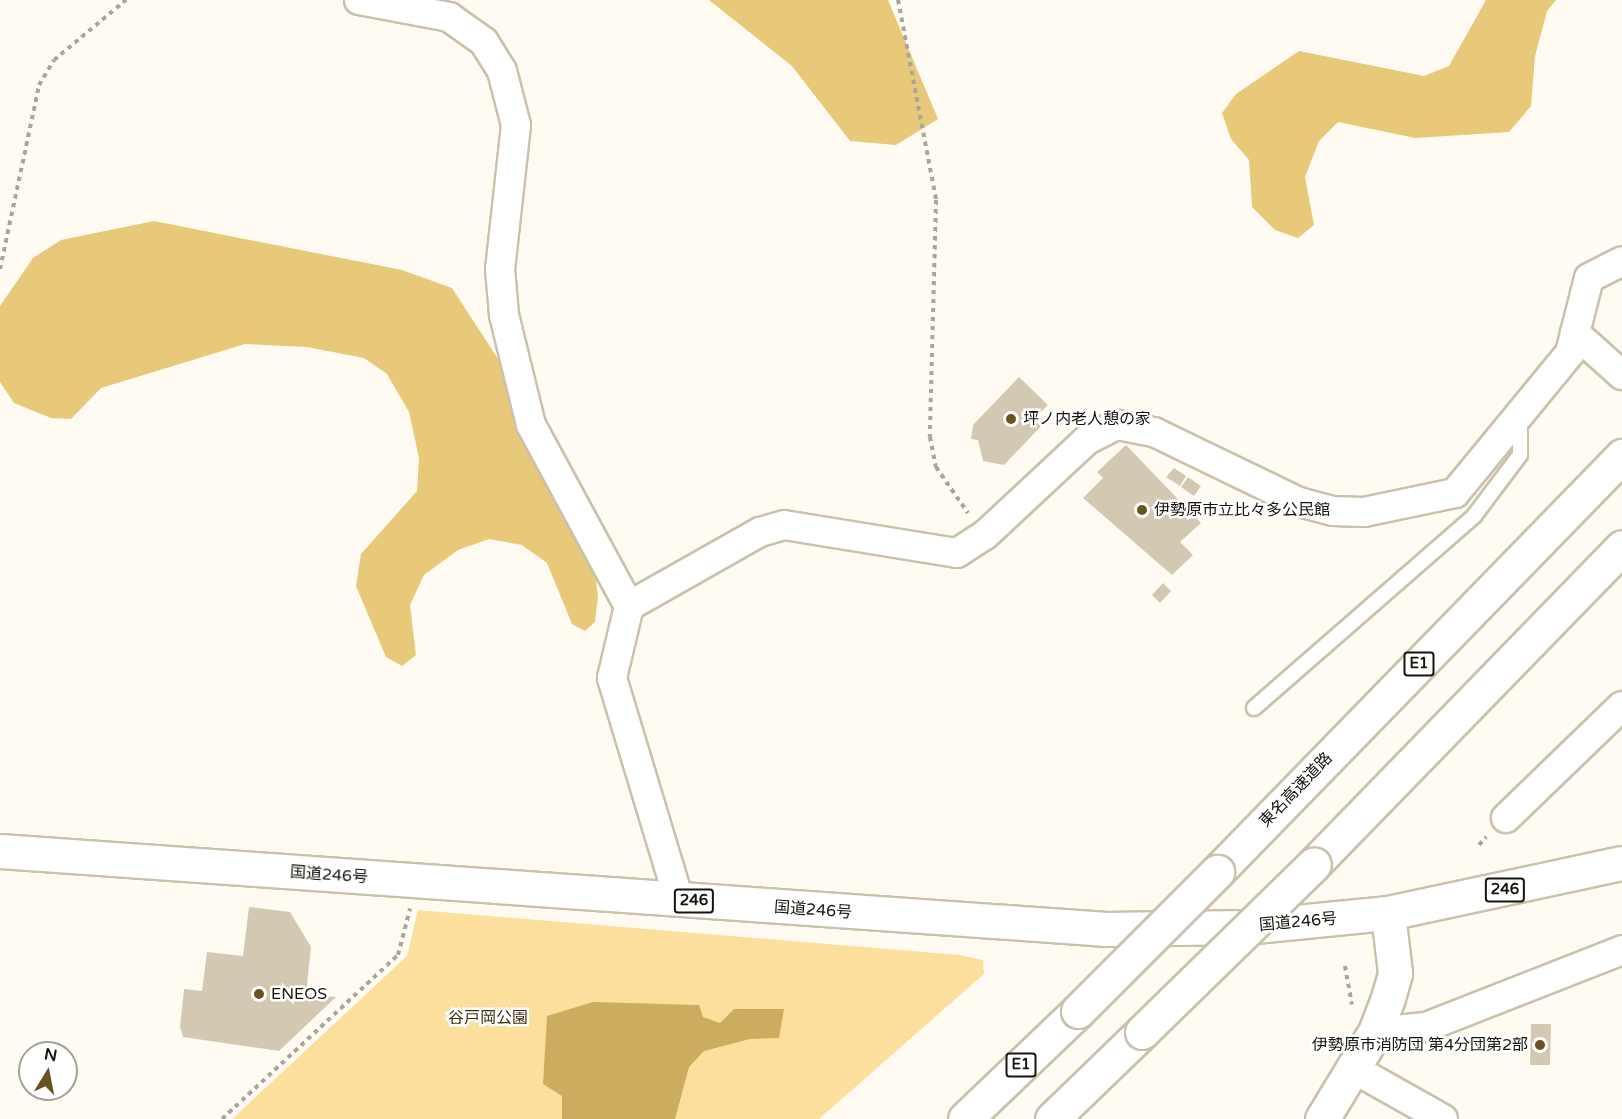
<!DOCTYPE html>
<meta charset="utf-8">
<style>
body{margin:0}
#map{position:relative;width:1622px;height:1119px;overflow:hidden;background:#fffbf2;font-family:"Varela Round","Noto Sans JP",sans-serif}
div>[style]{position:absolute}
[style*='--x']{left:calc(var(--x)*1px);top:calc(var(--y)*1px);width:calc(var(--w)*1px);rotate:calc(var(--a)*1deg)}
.green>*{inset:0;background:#fcdf9c}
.forest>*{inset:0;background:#e8c879}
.water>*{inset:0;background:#ccac5e}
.building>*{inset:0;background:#d3c9b3}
.path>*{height:4px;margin-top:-2px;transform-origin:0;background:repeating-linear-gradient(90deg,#a8a59c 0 4.5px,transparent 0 9px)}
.roads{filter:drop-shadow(2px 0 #cac1ab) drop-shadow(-2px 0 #cac1ab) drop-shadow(0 2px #cac1ab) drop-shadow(0 -2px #cac1ab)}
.service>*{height:14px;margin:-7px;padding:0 7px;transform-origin:7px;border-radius:7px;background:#fff}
.minor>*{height:28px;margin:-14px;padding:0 14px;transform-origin:14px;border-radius:14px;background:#fff}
.secondary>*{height:33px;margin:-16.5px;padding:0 16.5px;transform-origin:16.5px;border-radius:16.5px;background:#fff}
.trunk>*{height:33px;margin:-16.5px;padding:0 16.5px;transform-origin:16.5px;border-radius:16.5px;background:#fff}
.motorway>*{height:33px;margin:-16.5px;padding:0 16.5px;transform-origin:16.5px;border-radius:16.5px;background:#fff}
.bridges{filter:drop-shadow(2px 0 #cac1ab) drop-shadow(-2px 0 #cac1ab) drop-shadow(0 2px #cac1ab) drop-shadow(0 -2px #cac1ab)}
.motorway-bridge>*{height:33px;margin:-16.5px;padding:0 16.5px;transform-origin:16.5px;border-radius:16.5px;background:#fff}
.dots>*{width:16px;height:16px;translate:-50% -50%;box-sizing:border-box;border:3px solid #fff;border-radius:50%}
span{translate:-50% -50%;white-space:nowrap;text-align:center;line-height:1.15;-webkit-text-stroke:5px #fff;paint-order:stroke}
.shield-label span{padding:2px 4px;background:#fff;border:2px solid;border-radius:4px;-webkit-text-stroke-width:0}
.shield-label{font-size:15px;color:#17140c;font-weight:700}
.poi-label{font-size:16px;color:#17140c}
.left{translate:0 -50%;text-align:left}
.right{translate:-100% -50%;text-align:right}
.street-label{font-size:16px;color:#17140c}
.park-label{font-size:16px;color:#3e300d}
.north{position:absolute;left:18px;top:1041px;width:60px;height:60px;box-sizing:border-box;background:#fff;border:2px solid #a2a19e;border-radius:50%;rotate:10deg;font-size:16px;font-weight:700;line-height:24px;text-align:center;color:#17140c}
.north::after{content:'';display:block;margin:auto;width:21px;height:27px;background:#675322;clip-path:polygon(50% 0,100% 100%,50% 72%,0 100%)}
</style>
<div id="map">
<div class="green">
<div style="clip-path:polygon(418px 910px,960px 955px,983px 960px,984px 974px,819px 1119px,232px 1119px,407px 956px)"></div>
</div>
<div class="forest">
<div style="clip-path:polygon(709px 0,888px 0,938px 119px,896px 145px,850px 141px,792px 66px)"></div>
<div style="clip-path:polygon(1486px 0,1556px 0,1547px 11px,1535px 56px,1531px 106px,1509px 132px,1415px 138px,1338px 122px,1319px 141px,1305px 177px,1314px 225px,1298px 238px,1275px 230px,1252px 207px,1249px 160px,1231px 139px,1222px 113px,1236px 94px,1299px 51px,1424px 76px,1449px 66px)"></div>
<div style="clip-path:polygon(154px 221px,402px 270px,452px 288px,500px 362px,543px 477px,593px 555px,598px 597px,595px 622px,585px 631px,572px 624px,547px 563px,522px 545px,489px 539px,458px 550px,424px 575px,410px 605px,416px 655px,402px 666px,386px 657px,356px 586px,361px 554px,417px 491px,419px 458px,409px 412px,387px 374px,364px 358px,307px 347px,245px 344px,101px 388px,71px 419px,51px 418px,14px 403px,0 382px,0 306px,33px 258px,61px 240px)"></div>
</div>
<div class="water">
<div style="clip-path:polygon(593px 1002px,699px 1005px,703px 1017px,720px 1023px,734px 1009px,784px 1009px,779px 1038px,750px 1039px,704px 1051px,689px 1067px,675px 1119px,562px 1119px,562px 1096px,543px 1084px,547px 1016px)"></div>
</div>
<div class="building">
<div style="clip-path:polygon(1019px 377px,1048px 405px,1038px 415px,1045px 422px,1004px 465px,983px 461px,978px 440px,971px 439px,973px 425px)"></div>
<div style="clip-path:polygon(1126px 445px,1201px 523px,1180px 542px,1193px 555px,1172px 575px,1083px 498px,1103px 478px,1097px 472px)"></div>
<div style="clip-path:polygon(1174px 468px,1186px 476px,1180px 486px,1166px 477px)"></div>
<div style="clip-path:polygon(1188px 477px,1201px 486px,1194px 496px,1181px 487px)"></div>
<div style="clip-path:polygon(1163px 583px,1171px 591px,1160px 603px,1152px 595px)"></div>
<div style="clip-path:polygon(249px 907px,290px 912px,311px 947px,306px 994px,336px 997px,279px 1051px,183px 1037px,180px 1027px,184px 989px,202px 991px,207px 952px,243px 956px)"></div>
<div style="clip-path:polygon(1531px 1024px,1551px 1024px,1550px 1065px,1530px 1065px)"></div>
</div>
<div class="path">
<div style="--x:898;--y:0;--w:204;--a:79.2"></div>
<div style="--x:936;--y:200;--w:237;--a:91.5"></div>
<div style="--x:930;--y:437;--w:31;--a:79"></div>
<div style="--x:936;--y:467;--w:56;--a:55.2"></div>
<div style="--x:0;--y:269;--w:188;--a:-78"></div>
<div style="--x:39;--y:85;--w:29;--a:-59"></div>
<div style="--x:54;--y:60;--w:94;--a:-39.8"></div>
<div style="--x:1479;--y:845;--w:11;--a:-49"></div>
<div style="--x:1345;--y:966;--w:39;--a:80"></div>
<div style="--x:222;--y:1119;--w:241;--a:-43"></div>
<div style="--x:398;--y:955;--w:48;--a:-75.4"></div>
</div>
<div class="roads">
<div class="service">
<div style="--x:1254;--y:708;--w:292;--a:-41.1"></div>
<div style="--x:1474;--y:516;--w:76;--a:-53"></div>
<div style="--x:1520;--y:455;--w:37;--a:-90"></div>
</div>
<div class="minor">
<div style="--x:359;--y:0;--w:92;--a:10.7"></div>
<div style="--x:449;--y:17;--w:43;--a:35.5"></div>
<div style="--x:484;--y:42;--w:34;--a:58"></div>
<div style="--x:502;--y:71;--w:56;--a:75.5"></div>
<div style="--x:516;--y:125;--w:145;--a:96.3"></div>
<div style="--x:500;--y:269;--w:46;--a:85"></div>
<div style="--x:504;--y:315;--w:113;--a:76.2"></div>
<div style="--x:531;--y:425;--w:206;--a:61.6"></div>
<div style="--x:1575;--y:333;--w:63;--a:41.8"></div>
<div style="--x:1506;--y:818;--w:161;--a:-44"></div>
<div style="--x:679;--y:900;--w:232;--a:-106.8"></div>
<div style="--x:612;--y:678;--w:74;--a:-76.7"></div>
<div style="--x:629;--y:606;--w:150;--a:-29.5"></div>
<div style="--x:760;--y:532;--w:25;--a:-16"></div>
<div style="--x:784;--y:525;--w:175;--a:9.2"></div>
<div style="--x:957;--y:553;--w:33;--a:-33"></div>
<div style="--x:985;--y:535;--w:139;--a:-43"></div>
<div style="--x:1087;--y:440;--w:34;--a:-27"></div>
<div style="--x:1117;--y:425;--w:38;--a:11"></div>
<div style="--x:1154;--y:432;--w:161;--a:25.8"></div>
<div style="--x:1299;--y:502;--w:35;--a:15"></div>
<div style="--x:1333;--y:511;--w:31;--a:2"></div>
<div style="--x:1364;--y:512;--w:93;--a:-11.8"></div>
<div style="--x:1455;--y:493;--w:181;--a:-50.6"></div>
<div style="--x:1570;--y:353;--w:77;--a:-75.8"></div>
<div style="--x:1589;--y:278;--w:37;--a:-27"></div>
<div style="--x:1375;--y:1032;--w:51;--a:-5.6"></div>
<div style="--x:1426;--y:1027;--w:211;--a:-21.4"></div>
<div style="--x:1354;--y:1069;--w:102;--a:29.3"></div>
</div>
<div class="secondary">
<div style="--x:1322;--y:1119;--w:102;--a:-58.7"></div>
<div style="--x:1375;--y:1032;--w:36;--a:-69"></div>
<div style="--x:1388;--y:998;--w:26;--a:-74"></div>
<div style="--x:1395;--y:973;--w:60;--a:-96.7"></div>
</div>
<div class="trunk">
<div style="--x:0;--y:851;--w:1109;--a:4.03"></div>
<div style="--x:1106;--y:929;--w:139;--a:-0.8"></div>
<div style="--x:1245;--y:927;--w:144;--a:-5.6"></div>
<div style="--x:1388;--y:913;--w:239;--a:-12.1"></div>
</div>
<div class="motorway">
<div style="--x:1314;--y:864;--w:442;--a:-45.8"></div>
<div style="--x:1217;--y:872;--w:581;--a:-45.77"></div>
<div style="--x:965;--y:1119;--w:156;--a:-43.7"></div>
<div style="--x:1052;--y:1119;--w:125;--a:-44"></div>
</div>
</div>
<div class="bridges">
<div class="motorway-bridge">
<div style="--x:1078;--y:1011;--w:197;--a:-45"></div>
<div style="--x:1142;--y:1032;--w:240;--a:-44.3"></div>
</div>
</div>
<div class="dots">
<div style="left:1011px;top:419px;background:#675322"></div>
<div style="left:1142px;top:510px;background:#675322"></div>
<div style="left:259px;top:994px;background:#675322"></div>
<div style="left:1540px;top:1045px;background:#675322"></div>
</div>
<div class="shield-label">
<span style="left:1419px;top:664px">E1</span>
<span style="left:1505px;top:890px">246</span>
<span style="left:694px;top:901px">246</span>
<span style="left:1021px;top:1065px">E1</span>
</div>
<div class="poi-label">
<span class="left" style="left:1023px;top:419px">坪ノ内老人憩の家</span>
<span class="left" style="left:1154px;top:510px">伊勢原市立比々多公民館</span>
<span class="left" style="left:271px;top:994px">ENEOS</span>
<span class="right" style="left:1528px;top:1045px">伊勢原市消防団 第4分団第2部</span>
</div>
<div class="street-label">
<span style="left:1296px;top:790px;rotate:-46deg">東名高速道路</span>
<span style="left:329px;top:875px;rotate:4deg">国道246号</span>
<span style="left:813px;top:910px;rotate:4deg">国道246号</span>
<span style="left:1298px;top:922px;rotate:-5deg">国道246号</span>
</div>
<div class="park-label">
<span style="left:488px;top:1018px">谷戸岡公園</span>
</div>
<div class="north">N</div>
</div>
